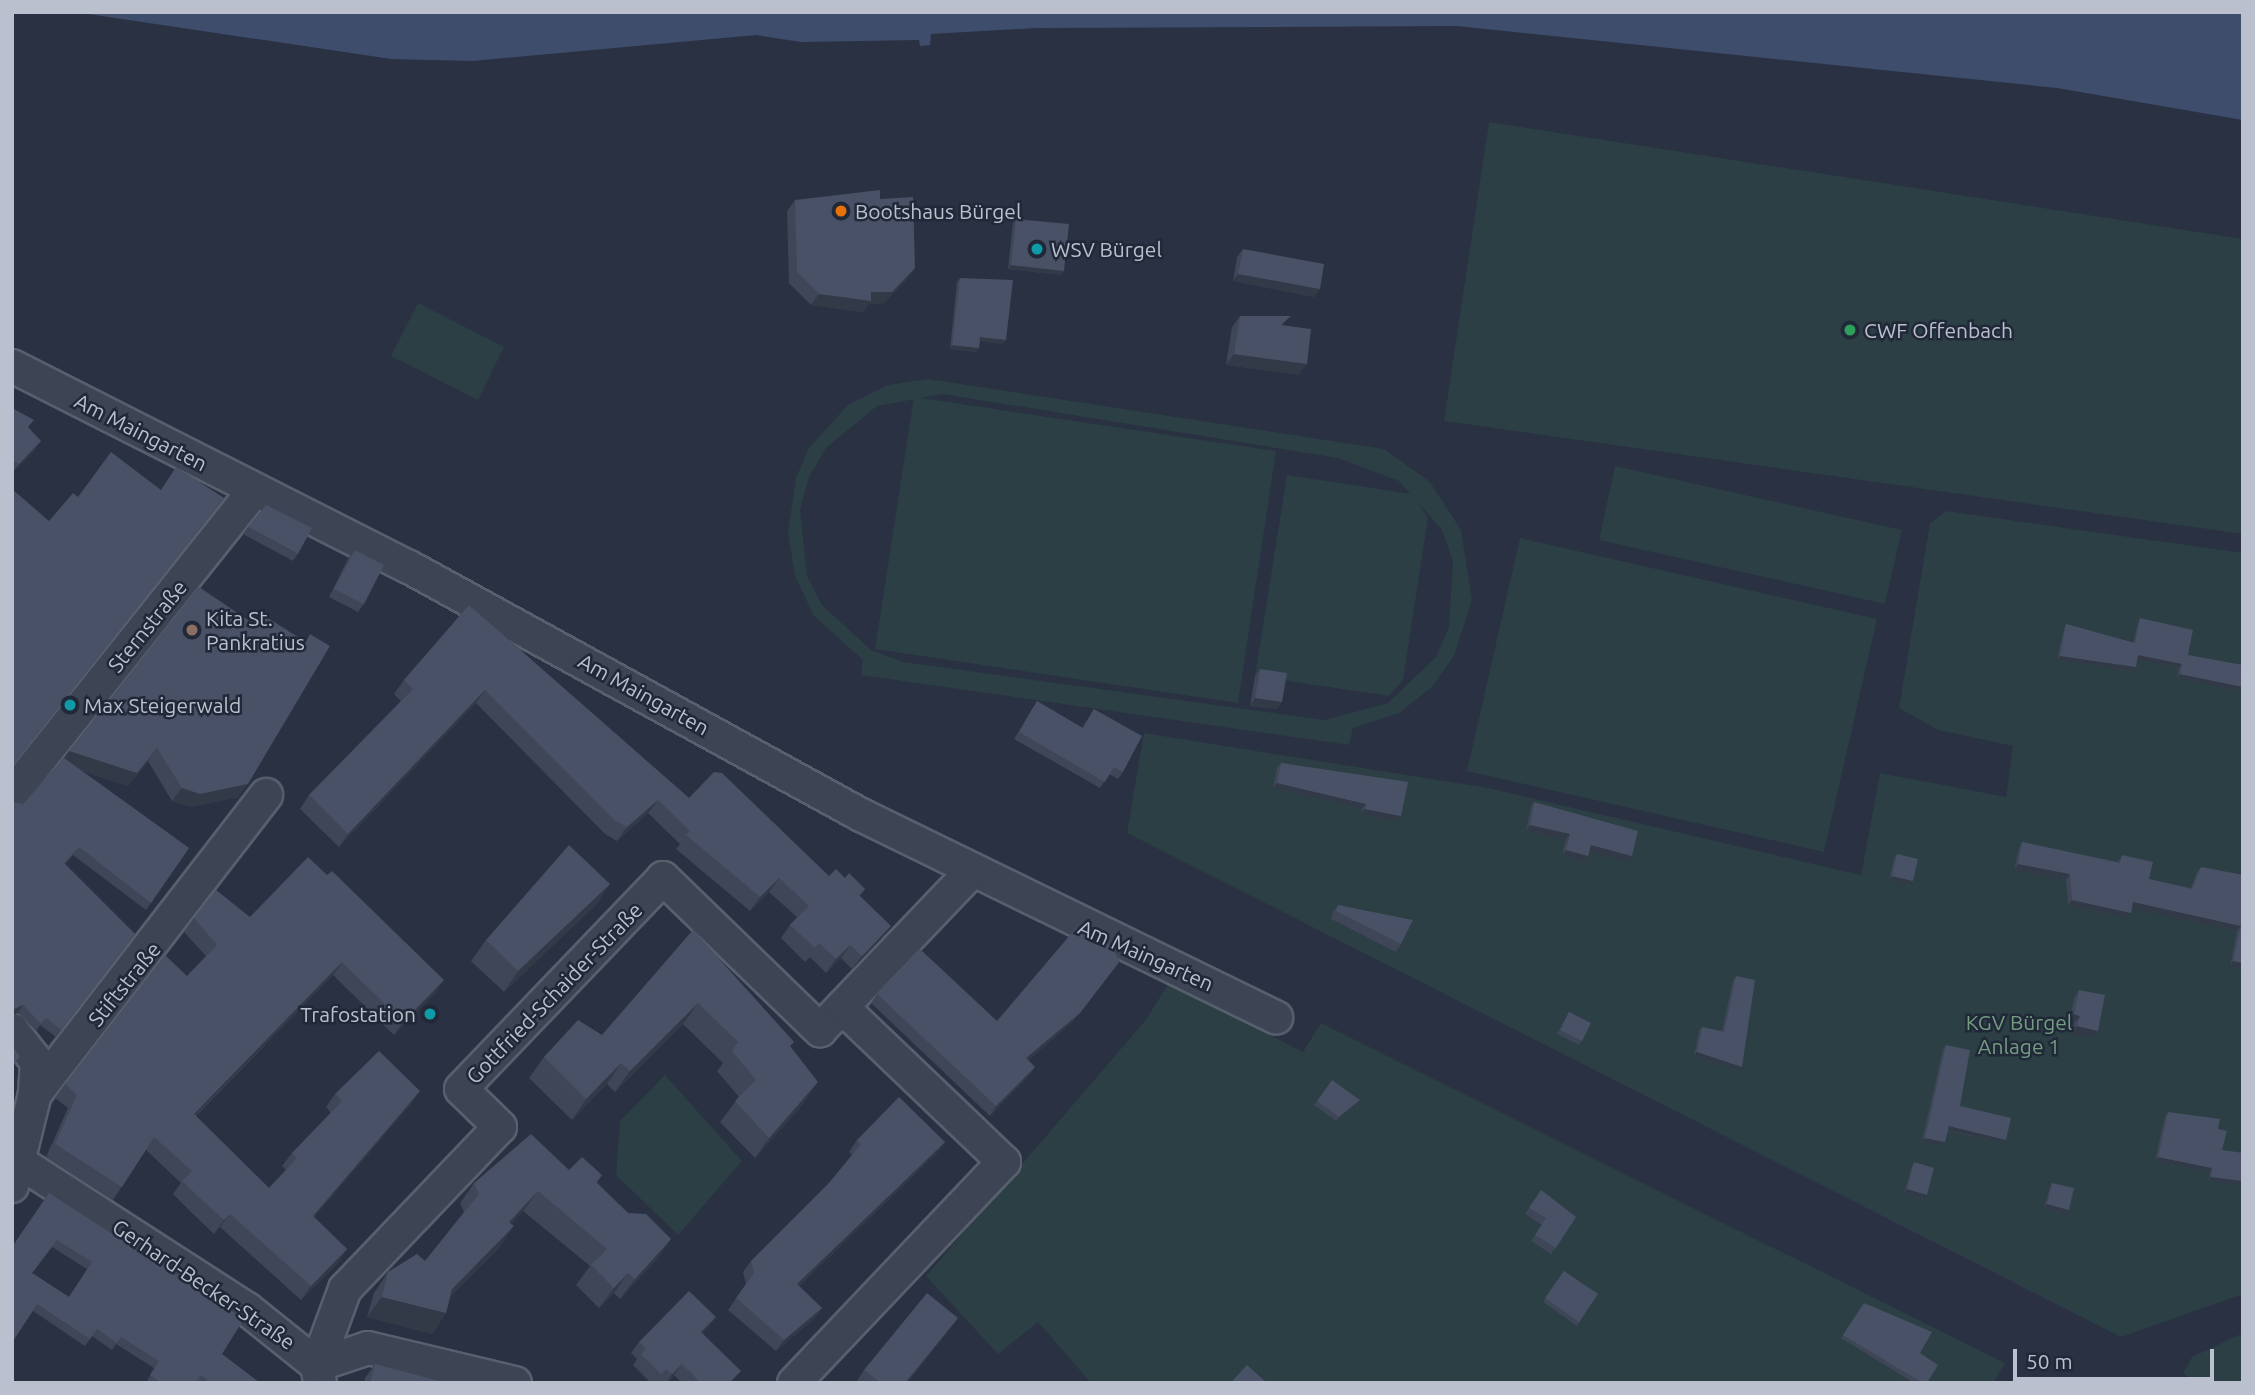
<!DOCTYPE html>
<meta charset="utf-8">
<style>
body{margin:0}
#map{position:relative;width:2255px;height:1395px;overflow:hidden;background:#293143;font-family:Ubuntu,sans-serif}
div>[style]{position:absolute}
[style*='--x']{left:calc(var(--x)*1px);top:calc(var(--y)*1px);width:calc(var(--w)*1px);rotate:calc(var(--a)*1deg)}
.green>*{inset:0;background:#2b3f44}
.water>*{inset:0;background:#3f4d6c}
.roads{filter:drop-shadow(2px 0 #585f6d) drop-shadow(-2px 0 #585f6d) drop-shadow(0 2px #585f6d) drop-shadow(0 -2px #585f6d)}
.street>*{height:32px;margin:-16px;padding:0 16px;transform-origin:16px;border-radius:16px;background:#3d4453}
.wall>*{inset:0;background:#3e4657}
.shaded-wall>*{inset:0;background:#323947}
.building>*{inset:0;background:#485165}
.dots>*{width:19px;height:19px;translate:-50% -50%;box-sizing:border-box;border:4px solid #212939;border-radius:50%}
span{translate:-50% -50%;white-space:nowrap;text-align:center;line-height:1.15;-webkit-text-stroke:5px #212939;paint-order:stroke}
.poi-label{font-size:21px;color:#bac0cd}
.left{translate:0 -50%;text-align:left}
.right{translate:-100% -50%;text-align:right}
.street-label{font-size:21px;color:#bac0cd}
.park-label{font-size:21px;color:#729d80}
.frame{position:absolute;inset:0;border:14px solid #bac0cd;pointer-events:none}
.scale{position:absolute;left:2013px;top:1349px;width:201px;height:32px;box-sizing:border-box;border:4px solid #bac0cd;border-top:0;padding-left:9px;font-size:21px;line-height:24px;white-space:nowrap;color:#bac0cd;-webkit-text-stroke:5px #212939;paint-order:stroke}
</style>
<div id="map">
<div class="green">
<div style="clip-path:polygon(1489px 122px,2243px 239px,2243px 534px,1444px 421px)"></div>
<div style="clip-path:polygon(418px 303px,504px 347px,478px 400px,391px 356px)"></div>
<div style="clip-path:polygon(evenodd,928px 379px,1384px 449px,1430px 482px,1461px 530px,1472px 600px,1454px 656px,1432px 687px,1399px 713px,1353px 728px,1349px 745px,861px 675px,863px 660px,814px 616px,795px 576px,788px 532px,796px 478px,809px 448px,848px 405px,888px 385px,928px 379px,943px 394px,1338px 458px,1399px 481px,1442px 530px,1453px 562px,1449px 627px,1436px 657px,1388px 703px,1325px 720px,903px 662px,871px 650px,822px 605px,807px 576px,800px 510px,809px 477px,826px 448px,877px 406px,943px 394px)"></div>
<div style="clip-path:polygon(914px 397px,1276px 451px,1238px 703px,875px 649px)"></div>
<div style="clip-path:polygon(1615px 466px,1902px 530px,1885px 604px,1599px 540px)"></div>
<div style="clip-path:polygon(1287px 475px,1412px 494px,1428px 518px,1403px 680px,1389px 696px,1255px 676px)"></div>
<div style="clip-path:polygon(1946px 511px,2243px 553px,2243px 1294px,2121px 1337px,1127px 833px,1144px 733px,1488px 788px,1861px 875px,1880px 773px,2006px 797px,2013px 746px,1938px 730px,1899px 708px,1930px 523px)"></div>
<div style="clip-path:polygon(1520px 538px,1877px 619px,1824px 852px,1467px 771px)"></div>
<div style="clip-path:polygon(1169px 983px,1303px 1052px,1321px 1023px,2005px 1363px,1993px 1383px,1091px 1383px,1038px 1322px,998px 1354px,926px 1276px,1145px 1021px)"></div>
<div style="clip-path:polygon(665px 1075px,742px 1161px,678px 1235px,616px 1175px,620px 1121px)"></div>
<div style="clip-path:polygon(2243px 1333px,2243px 1383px,2200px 1383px,2183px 1374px,2192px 1357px)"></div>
</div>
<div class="water">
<div style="clip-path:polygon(75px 12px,2243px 12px,2243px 120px,2057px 88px,1457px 26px,1038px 28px,931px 34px,930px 45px,920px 46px,919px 40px,801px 42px,756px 35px,472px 61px,391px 59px)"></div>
</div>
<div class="roads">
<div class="street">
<div style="--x:12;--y:366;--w:445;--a:26.9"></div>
<div style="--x:409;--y:567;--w:516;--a:28.75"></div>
<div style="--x:861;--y:815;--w:462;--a:26"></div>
<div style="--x:12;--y:794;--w:389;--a:-51.4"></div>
<div style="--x:12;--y:1030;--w:41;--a:52"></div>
<div style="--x:37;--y:1062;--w:32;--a:94"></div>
<div style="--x:21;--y:1163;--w:269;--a:32.9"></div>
<div style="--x:247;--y:1309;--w:90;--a:38.7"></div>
<div style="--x:317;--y:1365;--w:54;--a:-18.4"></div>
<div style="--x:368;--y:1348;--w:151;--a:13.4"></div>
<div style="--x:12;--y:1186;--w:95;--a:-76"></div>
<div style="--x:35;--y:1094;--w:378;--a:-52.3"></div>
<div style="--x:320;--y:1383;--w:18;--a:-99"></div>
<div style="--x:317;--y:1365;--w:81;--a:-69.8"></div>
<div style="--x:345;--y:1289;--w:224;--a:-46.3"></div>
<div style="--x:500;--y:1127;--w:54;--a:-135.7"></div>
<div style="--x:461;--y:1089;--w:292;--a:-46.2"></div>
<div style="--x:663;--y:878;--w:219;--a:44.1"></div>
<div style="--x:820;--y:1030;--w:32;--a:-46"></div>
<div style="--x:794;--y:1383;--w:305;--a:-46.5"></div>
<div style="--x:1004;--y:1162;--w:224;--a:-136.3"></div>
<div style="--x:842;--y:1007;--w:187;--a:-46.3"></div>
</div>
</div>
<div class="wall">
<div style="clip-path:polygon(880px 199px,915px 268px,907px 279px,884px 303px,869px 304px,863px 312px,811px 305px,789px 283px,787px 211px,795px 200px)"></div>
<div style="clip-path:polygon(1016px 219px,1064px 271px,1061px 275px,1008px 269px,1013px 223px)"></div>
<div style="clip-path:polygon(1243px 249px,1320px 289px,1314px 297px,1233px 281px,1237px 257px)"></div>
<div style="clip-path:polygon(960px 278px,1003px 344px,980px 341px,979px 348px,976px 352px,950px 349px,957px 282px)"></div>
<div style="clip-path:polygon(1240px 316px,1284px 325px,1299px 375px,1226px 365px,1232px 327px)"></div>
<div style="clip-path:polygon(12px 408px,28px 428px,36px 449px,13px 472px,12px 471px)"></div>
<div style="clip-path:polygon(248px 527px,298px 554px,293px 561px,243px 534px)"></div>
<div style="clip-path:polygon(355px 550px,364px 604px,358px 612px,329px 597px,349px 557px)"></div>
<div style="clip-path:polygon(199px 587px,239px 797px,191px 807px,172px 801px,148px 761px,128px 786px,82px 771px,189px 848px,146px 910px,73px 855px,65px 864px,135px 934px,56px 1037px,40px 1025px,36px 1031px,18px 1013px,12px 1015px,12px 802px,23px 804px,64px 758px)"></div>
<div style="clip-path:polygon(469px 605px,689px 798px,829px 876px,845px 878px,865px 889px,860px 896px,881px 939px,852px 969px,841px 958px,826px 973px,810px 957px,805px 962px,781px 938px,790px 925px,797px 917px,769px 892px,750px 911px,676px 849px,680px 844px,648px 813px,617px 841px,605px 834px,476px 703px,339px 847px,300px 809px,309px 795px,401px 701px,394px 694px,404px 680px)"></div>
<div style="clip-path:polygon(2140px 618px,2188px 655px,2241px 665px,2243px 658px,2243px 692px,2177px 678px,2179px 668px,2137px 659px,2136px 667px,2133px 671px,2057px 660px,2064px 628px,2066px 624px,2133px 643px,2138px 622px)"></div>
<div style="clip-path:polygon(1260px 669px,1277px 709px,1250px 706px,1255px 676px)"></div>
<div style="clip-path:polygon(1037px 701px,1082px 728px,1094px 709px,1123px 772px,1118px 779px,1109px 774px,1100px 788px,1014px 739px)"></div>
<div style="clip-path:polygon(1281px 763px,1408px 782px,1398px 822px,1361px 814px,1362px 809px,1273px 788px,1277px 768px)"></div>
<div style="clip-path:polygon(1534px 802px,1632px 856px,1628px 862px,1590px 851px,1588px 856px,1584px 862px,1562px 855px,1566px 840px,1526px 831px,1531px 807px)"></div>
<div style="clip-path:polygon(2022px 842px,2118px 862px,2122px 855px,2149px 879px,2191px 888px,2197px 872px,2201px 867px,2243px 875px,2243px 969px,2230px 966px,2237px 931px,2132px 908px,2131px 913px,2127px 918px,2068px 905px,2066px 880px,2014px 870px,2019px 848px)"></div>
<div style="clip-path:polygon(1897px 854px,1910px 885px,1889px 880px,1894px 858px)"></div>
<div style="clip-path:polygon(327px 875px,444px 980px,435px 993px,394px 1035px,333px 975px,196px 1116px,269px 1188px,286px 1170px,282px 1166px,292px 1153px,331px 1113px,326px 1107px,335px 1094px,411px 1104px,314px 1217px,347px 1249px,338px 1263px,301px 1300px,220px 1227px,214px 1234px,192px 1213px,173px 1194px,181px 1183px,146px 1150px,113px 1200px,46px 1157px,68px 1108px,55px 1098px,65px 1084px,187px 976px,206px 956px,184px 932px,194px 918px,250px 917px)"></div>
<div style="clip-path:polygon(610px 884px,596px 905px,504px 992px,471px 961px,486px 940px)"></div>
<div style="clip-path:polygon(1338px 905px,1401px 944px,1396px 952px,1331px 919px,1333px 912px)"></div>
<div style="clip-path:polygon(693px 930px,794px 1042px,790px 1046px,804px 1103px,755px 1158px,720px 1122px,739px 1097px,717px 1071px,723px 1063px,683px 1024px,615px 1092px,607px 1084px,572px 1120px,529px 1078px,544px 1057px,602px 1035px)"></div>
<div style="clip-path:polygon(1736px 976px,1740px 1071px,1694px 1056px,1699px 1031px,1702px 1027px,1722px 1031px,1733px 980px)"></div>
<div style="clip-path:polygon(2079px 990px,2098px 1031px,2092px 1038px,2072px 1034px,2074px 1023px,2069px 1022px,2074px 998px)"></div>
<div style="clip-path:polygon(877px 994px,997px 1021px,1073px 1022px,1028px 1060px,1035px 1067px,1029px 1076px,990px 1116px,871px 1003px)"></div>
<div style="clip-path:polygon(1569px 1012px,1582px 1041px,1579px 1045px,1557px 1034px)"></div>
<div style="clip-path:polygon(1946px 1045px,1960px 1106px,2006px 1140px,2003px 1143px,1948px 1131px,1943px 1146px,1922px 1141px,1943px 1049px)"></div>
<div style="clip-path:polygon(1360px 1100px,1357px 1104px,1336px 1121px,1314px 1105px,1317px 1101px)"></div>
<div style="clip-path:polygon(2168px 1112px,2218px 1129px,2222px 1150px,2243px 1153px,2243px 1185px,2209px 1181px,2210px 1172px,2155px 1161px,2165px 1116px)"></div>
<div style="clip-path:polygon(857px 1140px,945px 1142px,937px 1153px,799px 1286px,822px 1308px,814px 1319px,776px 1351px,728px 1310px,746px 1284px,743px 1272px,751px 1261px,829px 1183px,852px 1155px,849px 1152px)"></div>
<div style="clip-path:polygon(1914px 1162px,1924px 1199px,1904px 1193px,1912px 1166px)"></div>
<div style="clip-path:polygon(569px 1170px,602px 1175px,597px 1183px,628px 1213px,671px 1239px,657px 1259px,620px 1299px,614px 1293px,599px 1308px,576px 1285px,590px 1266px,523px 1211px,511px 1224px,500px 1247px,450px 1297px,446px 1313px,432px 1334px,367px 1317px,374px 1293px,388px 1272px,425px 1261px,464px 1212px,460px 1203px,474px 1183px)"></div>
<div style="clip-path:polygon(2052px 1183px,2066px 1214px,2044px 1208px,2050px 1187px)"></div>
<div style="clip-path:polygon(1541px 1190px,1576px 1217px,1551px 1254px,1531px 1241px,1542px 1225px,1525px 1214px)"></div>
<div style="clip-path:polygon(evenodd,49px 1193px,222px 1354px,260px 1383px,146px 1383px,154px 1368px,116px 1344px,112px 1350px,92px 1336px,85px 1346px,33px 1311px,12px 1343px,12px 1247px,49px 1193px,52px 1247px,87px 1269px,69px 1297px,32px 1273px,52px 1247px)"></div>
<div style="clip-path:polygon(1564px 1271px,1598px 1294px,1577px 1326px,1543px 1302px)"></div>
<div style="clip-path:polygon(1864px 1303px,1920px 1353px,1927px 1383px,1914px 1383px,1841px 1338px)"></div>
<div style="clip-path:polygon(958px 1318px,907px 1383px,859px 1383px,857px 1381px,864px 1370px)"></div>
<div style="clip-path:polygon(708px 1328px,702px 1333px,732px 1383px,682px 1383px,674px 1375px,667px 1383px,661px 1383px,658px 1380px,655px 1383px,651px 1383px,633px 1365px,637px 1359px,631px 1353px,639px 1342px)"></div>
<div style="clip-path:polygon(375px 1364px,447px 1383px,364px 1383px,365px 1378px)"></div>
</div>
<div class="shaded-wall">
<div style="clip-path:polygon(1011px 265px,1064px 271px,1061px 275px,1008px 269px)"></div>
<div style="clip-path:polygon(915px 268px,907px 279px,884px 303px,869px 304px,863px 312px,811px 305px,819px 294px,871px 292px)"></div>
<div style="clip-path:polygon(1238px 274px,1320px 289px,1314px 297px,1233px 281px)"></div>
<div style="clip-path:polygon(980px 337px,1006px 340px,1003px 344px,978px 341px)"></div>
<div style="clip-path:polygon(952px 345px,979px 348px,976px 352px,950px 349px)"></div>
<div style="clip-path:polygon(1234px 354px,1307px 364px,1299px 375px,1226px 365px)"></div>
<div style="clip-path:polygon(41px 441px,36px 449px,13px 472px,19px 464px)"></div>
<div style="clip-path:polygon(2138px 655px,2182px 664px,2179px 668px,2135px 659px)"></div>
<div style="clip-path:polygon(2060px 656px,2136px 667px,2133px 671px,2057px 660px)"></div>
<div style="clip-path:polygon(2180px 674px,2243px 687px,2243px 692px,2177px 678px)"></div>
<div style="clip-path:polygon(485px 690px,476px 703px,339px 847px,348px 834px)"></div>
<div style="clip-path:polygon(1255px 698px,1282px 702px,1277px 709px,1250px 706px)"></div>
<div style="clip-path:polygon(157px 748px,128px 786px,60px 764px,69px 751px)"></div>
<div style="clip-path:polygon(1277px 783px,1366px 804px,1362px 809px,1273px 788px)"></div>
<div style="clip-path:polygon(248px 784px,239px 797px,191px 807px,172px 801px,182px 788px)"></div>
<div style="clip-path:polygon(658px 800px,648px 813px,617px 841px,627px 827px)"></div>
<div style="clip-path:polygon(1365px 809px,1401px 816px,1398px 822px,1361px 814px)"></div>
<div style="clip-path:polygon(1530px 825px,1570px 834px,1566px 840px,1526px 831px)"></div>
<div style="clip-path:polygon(1591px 845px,1632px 856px,1628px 862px,1588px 851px)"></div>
<div style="clip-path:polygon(1566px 850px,1588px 856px,1584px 862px,1562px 855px)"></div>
<div style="clip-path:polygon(2018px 864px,2070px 874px,2066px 880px,2014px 870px)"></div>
<div style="clip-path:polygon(1892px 876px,1913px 881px,1910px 885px,1889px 880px)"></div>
<div style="clip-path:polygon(779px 878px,769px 892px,750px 911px,760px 897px)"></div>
<div style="clip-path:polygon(610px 884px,596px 905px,504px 992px,518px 971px)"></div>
<div style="clip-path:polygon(2072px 900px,2131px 913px,2127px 918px,2068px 905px)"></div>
<div style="clip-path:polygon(2133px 902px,2241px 926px,2237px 931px,2130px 908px)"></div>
<div style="clip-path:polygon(891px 926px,881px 939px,852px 969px,862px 956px)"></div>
<div style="clip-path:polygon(850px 945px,841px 958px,826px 973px,836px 959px)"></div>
<div style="clip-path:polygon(2233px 961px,2243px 963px,2243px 969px,2230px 966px)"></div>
<div style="clip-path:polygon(342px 962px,333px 975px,184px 1127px,194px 1114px)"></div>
<div style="clip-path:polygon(1113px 970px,1073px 1022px,1020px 1068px,1026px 1058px)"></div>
<div style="clip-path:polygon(444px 980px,435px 993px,394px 1035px,403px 1022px)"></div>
<div style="clip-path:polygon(698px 1003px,683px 1024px,615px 1092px,630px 1071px)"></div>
<div style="clip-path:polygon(23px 1005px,18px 1013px,12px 1015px,12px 1010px)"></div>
<div style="clip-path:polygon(2074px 1014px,2080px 1016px,2074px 1023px,2069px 1022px)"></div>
<div style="clip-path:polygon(2077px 1026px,2098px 1031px,2092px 1038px,2072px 1034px)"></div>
<div style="clip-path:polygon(1697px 1052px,1742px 1067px,1740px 1071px,1694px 1056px)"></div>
<div style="clip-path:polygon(621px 1063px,607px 1084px,572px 1120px,586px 1099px)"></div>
<div style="clip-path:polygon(1035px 1067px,1029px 1076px,990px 1116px,996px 1106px)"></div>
<div style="clip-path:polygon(818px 1082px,804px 1103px,755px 1158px,769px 1138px)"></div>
<div style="clip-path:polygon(420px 1091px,411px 1104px,304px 1229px,313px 1216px)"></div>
<div style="clip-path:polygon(1360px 1100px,1357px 1104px,1336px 1121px,1339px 1117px)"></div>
<div style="clip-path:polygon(1949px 1126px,2006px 1140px,2003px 1143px,1947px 1130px)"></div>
<div style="clip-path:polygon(1925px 1138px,1945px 1142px,1943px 1146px,1922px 1141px)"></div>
<div style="clip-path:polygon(945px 1142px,937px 1153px,789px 1295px,797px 1284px)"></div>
<div style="clip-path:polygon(2158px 1157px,2212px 1168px,2210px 1172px,2155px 1161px)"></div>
<div style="clip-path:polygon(2211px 1177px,2243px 1181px,2243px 1185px,2209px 1181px)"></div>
<div style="clip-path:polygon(1907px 1189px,1927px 1195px,1924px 1199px,1904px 1193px)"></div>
<div style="clip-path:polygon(538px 1191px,523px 1211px,495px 1242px,509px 1222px)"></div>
<div style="clip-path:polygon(2047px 1204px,2069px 1210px,2066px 1214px,2044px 1208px)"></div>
<div style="clip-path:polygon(230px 1214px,220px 1227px,214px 1234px,224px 1220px)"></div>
<div style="clip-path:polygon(514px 1226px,500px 1247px,438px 1309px,452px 1289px)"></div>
<div style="clip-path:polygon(671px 1239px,657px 1259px,620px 1299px,635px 1279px)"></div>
<div style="clip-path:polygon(347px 1249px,338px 1263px,301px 1300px,311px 1286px)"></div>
<div style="clip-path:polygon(628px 1273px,614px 1293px,599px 1308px,614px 1288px)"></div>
<div style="clip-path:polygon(382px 1297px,446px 1313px,432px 1334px,367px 1317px)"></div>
<div style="clip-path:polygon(822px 1308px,814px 1319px,776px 1351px,784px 1340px)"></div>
<div style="clip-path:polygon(716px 1317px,708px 1328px,693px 1343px,701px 1332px)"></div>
<div style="clip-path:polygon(958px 1318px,950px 1329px,907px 1383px,905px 1383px)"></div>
<div style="clip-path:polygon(682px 1364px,674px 1375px,666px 1383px,672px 1374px)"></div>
</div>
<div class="building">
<div style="clip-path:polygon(880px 190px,880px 199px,913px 197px,915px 268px,892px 292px,871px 292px,871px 301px,819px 294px,797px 272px,795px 200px)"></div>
<div style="clip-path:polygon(1016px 219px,1069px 224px,1064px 271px,1011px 265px)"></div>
<div style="clip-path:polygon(1243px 249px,1324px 264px,1320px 289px,1238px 274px)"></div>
<div style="clip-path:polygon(960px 278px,1013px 280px,1006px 340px,980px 337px,979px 348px,952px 345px)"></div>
<div style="clip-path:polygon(1240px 316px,1291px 316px,1281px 325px,1311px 329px,1307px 364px,1234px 354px)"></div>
<div style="clip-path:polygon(12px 408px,34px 420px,28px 427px,41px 441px,19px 464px,12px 460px)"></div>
<div style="clip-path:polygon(111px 452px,161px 490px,176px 467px,224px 498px,12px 767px,12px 489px,49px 521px,73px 493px,78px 497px)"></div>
<div style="clip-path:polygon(266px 505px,312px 528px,298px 554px,248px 527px)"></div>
<div style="clip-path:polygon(355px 550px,384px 565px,364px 604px,334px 589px)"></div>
<div style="clip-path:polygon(199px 587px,248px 620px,258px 623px,263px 615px,306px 642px,310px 634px,330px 646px,248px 784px,200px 794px,182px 788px,157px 748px,137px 773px,69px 751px)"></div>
<div style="clip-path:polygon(469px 605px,689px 798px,714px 772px,722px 773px,829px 876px,836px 869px,845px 878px,849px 873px,865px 889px,859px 895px,891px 926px,862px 956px,850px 945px,836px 959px,819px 943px,815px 948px,790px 925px,809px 906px,779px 878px,760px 897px,686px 835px,690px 831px,658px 800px,627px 827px,615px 821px,485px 690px,348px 834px,309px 795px,413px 689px,404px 680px)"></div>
<div style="clip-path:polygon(2140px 618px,2193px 630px,2188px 655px,2243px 665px,2243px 687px,2180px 674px,2182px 664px,2138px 655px,2136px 667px,2060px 656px,2066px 624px,2135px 643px)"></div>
<div style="clip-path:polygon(1260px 669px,1287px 673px,1282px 702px,1255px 698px)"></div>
<div style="clip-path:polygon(1037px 701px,1083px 728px,1094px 709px,1142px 736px,1123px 772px,1114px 767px,1105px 782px,1019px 732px)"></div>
<div style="clip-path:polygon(64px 758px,189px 848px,151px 903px,79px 847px,64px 863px,135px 934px,61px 1030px,46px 1018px,41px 1024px,23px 1005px,12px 1010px,12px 802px,23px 804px)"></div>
<div style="clip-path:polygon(1281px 763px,1408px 782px,1401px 816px,1365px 809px,1366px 804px,1277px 783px)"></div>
<div style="clip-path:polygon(1534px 802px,1638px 831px,1632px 856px,1591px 845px,1588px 856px,1566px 850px,1570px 834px,1530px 825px)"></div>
<div style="clip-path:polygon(2022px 842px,2120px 863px,2122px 855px,2153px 862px,2149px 879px,2192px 889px,2201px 867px,2243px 875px,2243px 963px,2233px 961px,2241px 926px,2133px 902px,2131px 913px,2072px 900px,2070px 874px,2018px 864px)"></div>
<div style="clip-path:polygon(569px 845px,610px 884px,518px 971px,486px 940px)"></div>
<div style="clip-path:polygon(1897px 854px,1918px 859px,1913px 881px,1892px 876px)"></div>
<div style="clip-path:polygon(308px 857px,327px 875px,332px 871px,444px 980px,403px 1022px,342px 962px,194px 1114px,269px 1188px,297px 1158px,292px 1153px,342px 1101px,335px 1094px,379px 1051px,420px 1091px,313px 1216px,347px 1249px,311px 1286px,230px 1214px,224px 1220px,202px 1200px,182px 1181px,192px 1171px,154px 1137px,122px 1187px,55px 1144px,77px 1095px,65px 1084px,165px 955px,187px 976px,217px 945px,194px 918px,216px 890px,250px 917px)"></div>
<div style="clip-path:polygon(1338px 905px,1413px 920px,1401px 944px,1336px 911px)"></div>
<div style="clip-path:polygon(1076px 928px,1109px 944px,1120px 961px,1080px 1013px,1026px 1058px,1035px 1067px,996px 1106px,877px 994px,920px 949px,997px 1021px)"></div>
<div style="clip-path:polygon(693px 930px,794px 1042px,790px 1046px,818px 1082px,769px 1138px,735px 1101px,756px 1080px,732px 1051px,738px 1042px,698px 1003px,630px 1071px,621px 1063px,586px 1099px,544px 1057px,578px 1020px,602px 1035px)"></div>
<div style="clip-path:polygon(1736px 976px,1755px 980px,1742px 1067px,1697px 1052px,1702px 1027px,1724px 1032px)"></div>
<div style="clip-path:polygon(2079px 990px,2105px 995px,2098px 1031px,2077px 1026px,2080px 1016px,2074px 1014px)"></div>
<div style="clip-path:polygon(1569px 1012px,1591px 1023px,1582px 1041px,1560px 1030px)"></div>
<div style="clip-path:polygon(1946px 1045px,1970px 1050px,1960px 1106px,2011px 1118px,2006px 1140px,1949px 1126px,1945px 1142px,1925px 1138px)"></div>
<div style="clip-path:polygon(12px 1046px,20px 1056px,12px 1067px)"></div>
<div style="clip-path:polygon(1332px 1080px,1360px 1100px,1339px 1117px,1317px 1101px)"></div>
<div style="clip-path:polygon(899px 1097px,945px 1142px,797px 1284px,822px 1308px,784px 1340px,736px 1298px,754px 1273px,751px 1261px,829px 1183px,861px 1144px,857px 1140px)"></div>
<div style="clip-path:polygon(2168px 1112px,2220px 1119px,2218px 1129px,2227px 1131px,2222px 1150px,2243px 1153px,2243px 1181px,2211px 1177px,2212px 1168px,2158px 1157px)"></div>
<div style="clip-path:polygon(531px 1134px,569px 1170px,582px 1157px,602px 1175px,596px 1182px,628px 1213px,646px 1214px,671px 1239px,635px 1279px,628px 1273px,614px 1288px,591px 1265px,607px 1249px,538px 1191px,509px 1222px,514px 1226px,452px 1289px,446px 1313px,382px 1297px,388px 1272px,417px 1254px,425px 1261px,479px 1194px,474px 1183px)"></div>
<div style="clip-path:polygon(1914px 1162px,1934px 1168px,1927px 1195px,1907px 1189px)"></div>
<div style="clip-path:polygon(2052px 1183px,2074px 1188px,2069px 1210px,2047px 1204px)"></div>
<div style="clip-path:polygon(1541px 1190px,1576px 1217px,1556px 1248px,1535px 1235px,1546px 1218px,1529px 1208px)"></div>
<div style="clip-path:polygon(evenodd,49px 1193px,244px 1319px,222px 1354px,260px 1383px,211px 1383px,201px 1375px,195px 1383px,161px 1383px,150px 1375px,159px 1361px,121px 1337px,117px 1343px,97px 1329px,90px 1339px,37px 1304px,12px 1342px,12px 1247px,49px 1193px,57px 1240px,92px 1262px,69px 1297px,32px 1273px,57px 1240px)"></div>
<div style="clip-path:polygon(1564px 1271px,1598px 1294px,1579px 1322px,1545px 1298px)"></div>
<div style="clip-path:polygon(689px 1291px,716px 1317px,701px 1332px,741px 1371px,729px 1383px,701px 1383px,682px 1364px,672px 1374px,666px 1369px,661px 1374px,641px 1354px,646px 1349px,639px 1342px)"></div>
<div style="clip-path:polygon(927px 1293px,958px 1318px,905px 1383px,881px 1383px,864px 1370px)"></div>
<div style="clip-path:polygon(1864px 1303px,1932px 1332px,1920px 1353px,1938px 1365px,1927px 1383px,1923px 1383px,1843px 1335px)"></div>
<div style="clip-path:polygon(375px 1364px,447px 1383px,370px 1383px)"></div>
<div style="clip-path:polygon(1247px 1365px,1267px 1383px,1235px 1383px,1233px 1380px)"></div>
</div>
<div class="dots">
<div style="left:841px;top:211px;background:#e8710a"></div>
<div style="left:1037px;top:249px;background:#0f9aa8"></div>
<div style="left:1850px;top:330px;background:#2e9e5b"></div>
<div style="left:192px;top:630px;background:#8d6e63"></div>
<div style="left:70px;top:705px;background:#0f9aa8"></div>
<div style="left:430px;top:1014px;background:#0f9aa8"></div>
</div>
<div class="poi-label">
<span class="left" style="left:855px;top:211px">Bootshaus Bürgel</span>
<span class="left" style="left:1051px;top:249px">WSV Bürgel</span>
<span class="left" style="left:1864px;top:330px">CWF Offenbach</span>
<span class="left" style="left:206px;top:630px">Kita St.<br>Pankratius</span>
<span class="left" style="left:84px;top:705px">Max Steigerwald</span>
<span class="right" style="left:416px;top:1014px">Trafostation</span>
</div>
<div class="street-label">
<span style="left:141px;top:432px;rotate:27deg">Am Maingarten</span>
<span style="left:147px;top:626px;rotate:-51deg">Sternstraße</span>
<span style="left:644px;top:694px;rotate:29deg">Am Maingarten</span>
<span style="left:1146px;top:955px;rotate:24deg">Am Maingarten</span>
<span style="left:124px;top:984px;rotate:-51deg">Stiftstraße</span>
<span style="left:554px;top:993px;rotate:-46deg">Gottfried-Schaider-Straße</span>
<span style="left:204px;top:1284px;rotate:34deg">Gerhard-Becker-Straße</span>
</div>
<div class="park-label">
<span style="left:2019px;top:1034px">KGV Bürgel<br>Anlage 1</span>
</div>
<div class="frame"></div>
<div class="scale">50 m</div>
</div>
